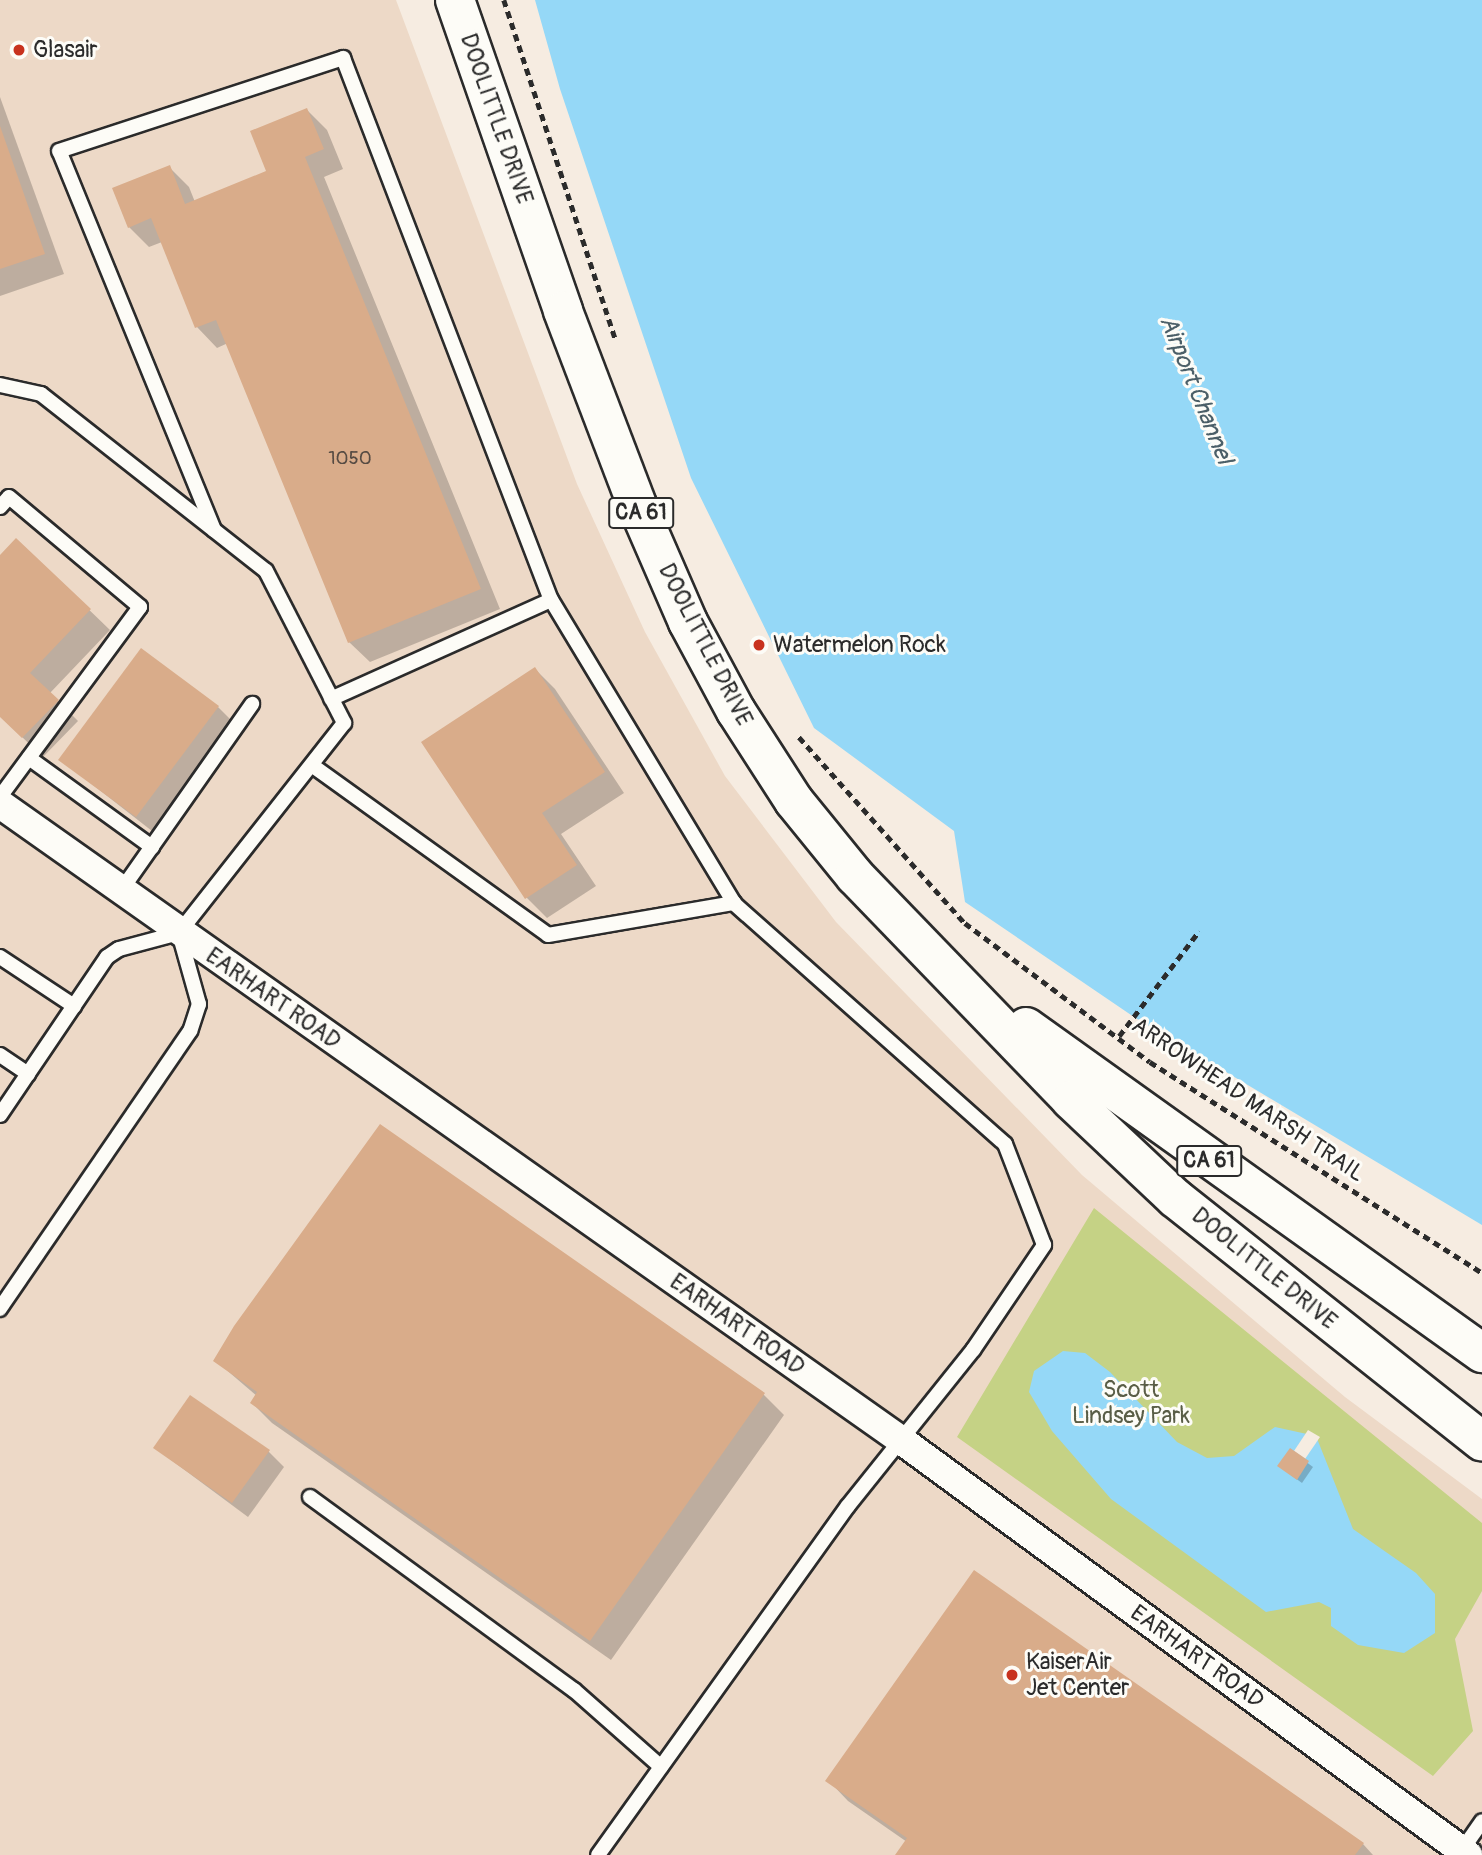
<!DOCTYPE html>
<style>
body{margin:0}
#map{position:relative;width:1482px;height:1855px;overflow:hidden;background:#f6ece1;font-family:Pangolin,sans-serif}
div>[style]{position:absolute}
[style*='--x']{left:calc(var(--x)*1px);top:calc(var(--y)*1px);width:calc(var(--w)*1px);rotate:calc(var(--a)*1deg)}
.built>*{inset:0;background:#edd9c7}
.green>*{inset:0;background:#c5d285}
.water>*{inset:0;background:#95d8f7}
.pier>*{inset:0;background:#f6ece1}
.shadow>*{inset:0;background:#0003}
.building>*{inset:0;background:#d9ac8a}
.path>*{height:4.5px;margin-top:-2.25px;transform-origin:0;background:repeating-linear-gradient(90deg,#2b2b2b 0 7px,transparent 0 12px)}
.roads{filter:drop-shadow(2px 0 #2b2b2b) drop-shadow(-2px 0 #2b2b2b) drop-shadow(0 2px #2b2b2b) drop-shadow(0 -2px #2b2b2b)}
.service>*{height:14px;margin:-7px;padding:0 7px;transform-origin:7px;border-radius:7px;background:#fdfcf7}
.minor>*{height:28px;margin:-14px;padding:0 14px;transform-origin:14px;border-radius:14px;background:#fdfcf7}
.primary>*{height:38px;margin:-19px;padding:0 19px;transform-origin:19px;border-radius:19px;background:#fdfcf7}
.dots>*{width:19px;height:19px;translate:-50% -50%;box-sizing:border-box;border:4px solid #fdfcf7;border-radius:50%}
span{translate:-50% -50%;white-space:nowrap;text-align:center;line-height:1.15;-webkit-text-stroke:6px #fdfcf7;paint-order:stroke}
.number-label{font-size:19px;color:#564b43}
.number-label span{-webkit-text-stroke-width:0}
.shield-label span{padding:2px 5px;background:#fdfcf7;border:2px solid;border-radius:5px;-webkit-text-stroke-width:0}
.shield-label{font-size:21px;color:#2b2b2b;font-weight:700}
.poi-label{font-size:23px;color:#2b2b2b}
.left{translate:0 -50%;text-align:left}
.street-label{font-size:23px;color:#2b2b2b}
.park-label{font-size:23px;color:#595d46}
.water-label{font-size:24px;color:#4b5f68;font-style:italic}
</style>
<div id="map">
<div class="built">
<div style="clip-path:polygon(0 0,396px 0,577px 484px,645px 632px,725px 776px,836px 922px,1082px 1175px,1345px 1397px,1482px 1499px,1482px 1855px,0 1855px)"></div>
</div>
<div class="green">
<div style="clip-path:polygon(1094px 1208px,1482px 1523px,1482px 1591px,1455px 1639px,1473px 1731px,1433px 1776px,957px 1437px)"></div>
</div>
<div class="water">
<div style="clip-path:polygon(535px 0,1482px 0,1482px 1225px,1134px 1017px,965px 902px,954px 831px,814px 728px,691px 478px,560px 89px)"></div>
<div style="clip-path:polygon(1063px 1351px,1085px 1353px,1110px 1372px,1177px 1442px,1207px 1458px,1234px 1456px,1275px 1427px,1316px 1436px,1353px 1529px,1416px 1573px,1435px 1594px,1435px 1633px,1404px 1653px,1358px 1645px,1331px 1626px,1331px 1608px,1319px 1602px,1266px 1612px,1111px 1499px,1052px 1431px,1029px 1392px,1034px 1371px)"></div>
</div>
<div class="pier">
<div style="clip-path:polygon(1308px 1430px,1320px 1437px,1305px 1459px,1294px 1451px)"></div>
</div>
<div class="shadow">
<div style="clip-path:polygon(0 97px,64px 274px,0 296px)"></div>
<div style="clip-path:polygon(307px 110px,327px 130px,343px 169px,324px 177px,500px 609px,370px 662px,349px 642px,228px 343px,217px 348px,197px 327px,162px 242px,149px 247px,129px 227px,169px 167px,189px 187px,195px 202px,269px 172px)"></div>
<div style="clip-path:polygon(17px 540px,110px 630px,50px 693px,78px 721px,43px 757px,0 716px,0 557px)"></div>
<div style="clip-path:polygon(535px 669px,555px 689px,624px 793px,561px 834px,596px 886px,547px 918px,527px 898px,423px 742px)"></div>
<div style="clip-path:polygon(218px 707px,233px 722px,152px 831px,61px 760px)"></div>
<div style="clip-path:polygon(381px 1126px,764px 1395px,784px 1415px,611px 1660px,272px 1423px,252px 1403px,257px 1396px,216px 1361px)"></div>
<div style="clip-path:polygon(155px 1448px,268px 1451px,284px 1467px,248px 1517px)"></div>
<div style="clip-path:polygon(1290px 1450px,1313px 1467px,1302px 1483px,1284px 1470px)"></div>
<div style="clip-path:polygon(828px 1780px,1363px 1844px,1373px 1855px,898px 1855px,907px 1842px,848px 1801px)"></div>
</div>
<div class="building">
<div style="clip-path:polygon(307px 108px,324px 149px,305px 157px,481px 589px,348px 643px,216px 320px,195px 328px,151px 218px,128px 228px,112px 188px,170px 165px,185px 204px,266px 171px,250px 131px)"></div>
<div style="clip-path:polygon(0 126px,45px 254px,0 269px)"></div>
<div style="clip-path:polygon(16px 538px,91px 609px,30px 673px,59px 700px,22px 738px,0 717px,0 555px)"></div>
<div style="clip-path:polygon(141px 648px,219px 706px,136px 817px,58px 760px)"></div>
<div style="clip-path:polygon(535px 667px,605px 772px,542px 813px,577px 865px,525px 899px,421px 742px)"></div>
<div style="clip-path:polygon(380px 1124px,765px 1393px,590px 1641px,250px 1403px,257px 1392px,213px 1361px,234px 1326px)"></div>
<div style="clip-path:polygon(190px 1395px,270px 1450px,232px 1503px,153px 1448px)"></div>
<div style="clip-path:polygon(1290px 1448px,1309px 1461px,1297px 1480px,1277px 1466px)"></div>
<div style="clip-path:polygon(974px 1570px,1364px 1843px,1355px 1855px,895px 1855px,907px 1838px,825px 1781px)"></div>
</div>
<div class="path">
<div style="--x:504;--y:0;--w:358;--a:71.8"></div>
<div style="--x:799;--y:737;--w:249;--a:48.3"></div>
<div style="--x:965;--y:923;--w:231;--a:36.9"></div>
<div style="--x:1150;--y:1062;--w:393;--a:32.4"></div>
<div style="--x:1119;--y:1036;--w:132;--a:-52.7"></div>
</div>
<div class="roads">
<div class="service">
<div style="--x:0;--y:385;--w:42;--a:12.4"></div>
<div style="--x:41;--y:394;--w:286;--a:38.2"></div>
<div style="--x:266;--y:571;--w:171;--a:62.8"></div>
<div style="--x:344;--y:723;--w:267;--a:128.2"></div>
<div style="--x:0;--y:507;--w:13;--a:-48"></div>
<div style="--x:9;--y:497;--w:171;--a:40"></div>
<div style="--x:140;--y:607;--w:236;--a:126.4"></div>
<div style="--x:214;--y:530;--w:409;--a:-112.2"></div>
<div style="--x:59;--y:151;--w:299;--a:-18.1"></div>
<div style="--x:343;--y:58;--w:581;--a:69.01"></div>
<div style="--x:29;--y:758;--w:152;--a:35.9"></div>
<div style="--x:313;--y:766;--w:289;--a:35.7"></div>
<div style="--x:548;--y:935;--w:189;--a:-9.8"></div>
<div style="--x:734;--y:903;--w:354;--a:-121.1"></div>
<div style="--x:551;--y:600;--w:241;--a:155.8"></div>
<div style="--x:120;--y:892;--w:230;--a:-54.9"></div>
<div style="--x:0;--y:957;--w:89;--a:33.5"></div>
<div style="--x:0;--y:1055;--w:34;--a:34"></div>
<div style="--x:0;--y:1115;--w:191;--a:-55.9"></div>
<div style="--x:107;--y:957;--w:14;--a:-34"></div>
<div style="--x:119;--y:949;--w:62;--a:-14.9"></div>
<div style="--x:179;--y:933;--w:74;--a:74.3"></div>
<div style="--x:199;--y:1004;--w:28;--a:108"></div>
<div style="--x:190;--y:1031;--w:337;--a:124.4"></div>
<div style="--x:310;--y:1497;--w:327;--a:36.2"></div>
<div style="--x:574;--y:1690;--w:116;--a:41.5"></div>
<div style="--x:1462;--y:1850;--w:35;--a:-55"></div>
<div style="--x:598;--y:1855;--w:429;--a:-54.4"></div>
<div style="--x:848;--y:1506;--w:200;--a:-51.3"></div>
<div style="--x:973;--y:1350;--w:127;--a:-55.9"></div>
<div style="--x:1044;--y:1245;--w:108;--a:-111.1"></div>
<div style="--x:1005;--y:1144;--w:363;--a:-138.4"></div>
</div>
<div class="minor">
<div style="--x:0;--y:804;--w:1103;--a:35.22"></div>
<div style="--x:901;--y:1440;--w:703;--a:36.2"></div>
</div>
<div class="primary">
<div style="--x:455;--y:0;--w:329;--a:70.8"></div>
<div style="--x:563;--y:311;--w:210;--a:69.1"></div>
<div style="--x:638;--y:507;--w:125;--a:66.5"></div>
<div style="--x:688;--y:622;--w:101;--a:61.7"></div>
<div style="--x:736;--y:711;--w:107;--a:57.2"></div>
<div style="--x:794;--y:801;--w:97;--a:50.9"></div>
<div style="--x:855;--y:876;--w:311;--a:46"></div>
<div style="--x:1071;--y:1100;--w:143;--a:43.3"></div>
<div style="--x:1175;--y:1198;--w:392;--a:38.4"></div>
<div style="--x:1026;--y:1027;--w:561;--a:35.56"></div>
</div>
</div>
<div class="dots">
<div style="left:19px;top:50px;background:#c8321e"></div>
<div style="left:759px;top:645px;background:#c8321e"></div>
<div style="left:1012px;top:1675px;background:#c8321e"></div>
</div>
<div class="number-label">
<span style="left:350px;top:459px">1050</span>
</div>
<div class="shield-label">
<span style="left:641px;top:513px">CA 61</span>
<span style="left:1209px;top:1161px">CA 61</span>
</div>
<div class="poi-label">
<span class="left" style="left:33px;top:50px">Glasair</span>
<span class="left" style="left:773px;top:645px">Watermelon Rock</span>
<span class="left" style="left:1026px;top:1675px">KaiserAir<br>Jet Center</span>
</div>
<div class="street-label">
<span style="left:496px;top:119px;rotate:71deg">DOOLITTLE DRIVE</span>
<span style="left:705px;top:645px;rotate:63deg">DOOLITTLE DRIVE</span>
<span style="left:273px;top:999px;rotate:35deg">EARHART ROAD</span>
<span style="left:1248px;top:1100px;rotate:34deg">ARROWHEAD MARSH TRAIL</span>
<span style="left:1264px;top:1269px;rotate:39deg">DOOLITTLE DRIVE</span>
<span style="left:737px;top:1325px;rotate:35deg">EARHART ROAD</span>
<span style="left:1197px;top:1657px;rotate:36deg">EARHART ROAD</span>
</div>
<div class="park-label">
<span style="left:1131px;top:1403px">Scott<br>Lindsey Park</span>
</div>
<div class="water-label">
<span style="left:1196px;top:390px;rotate:68deg">Airport Channel</span>
</div>
</div>
